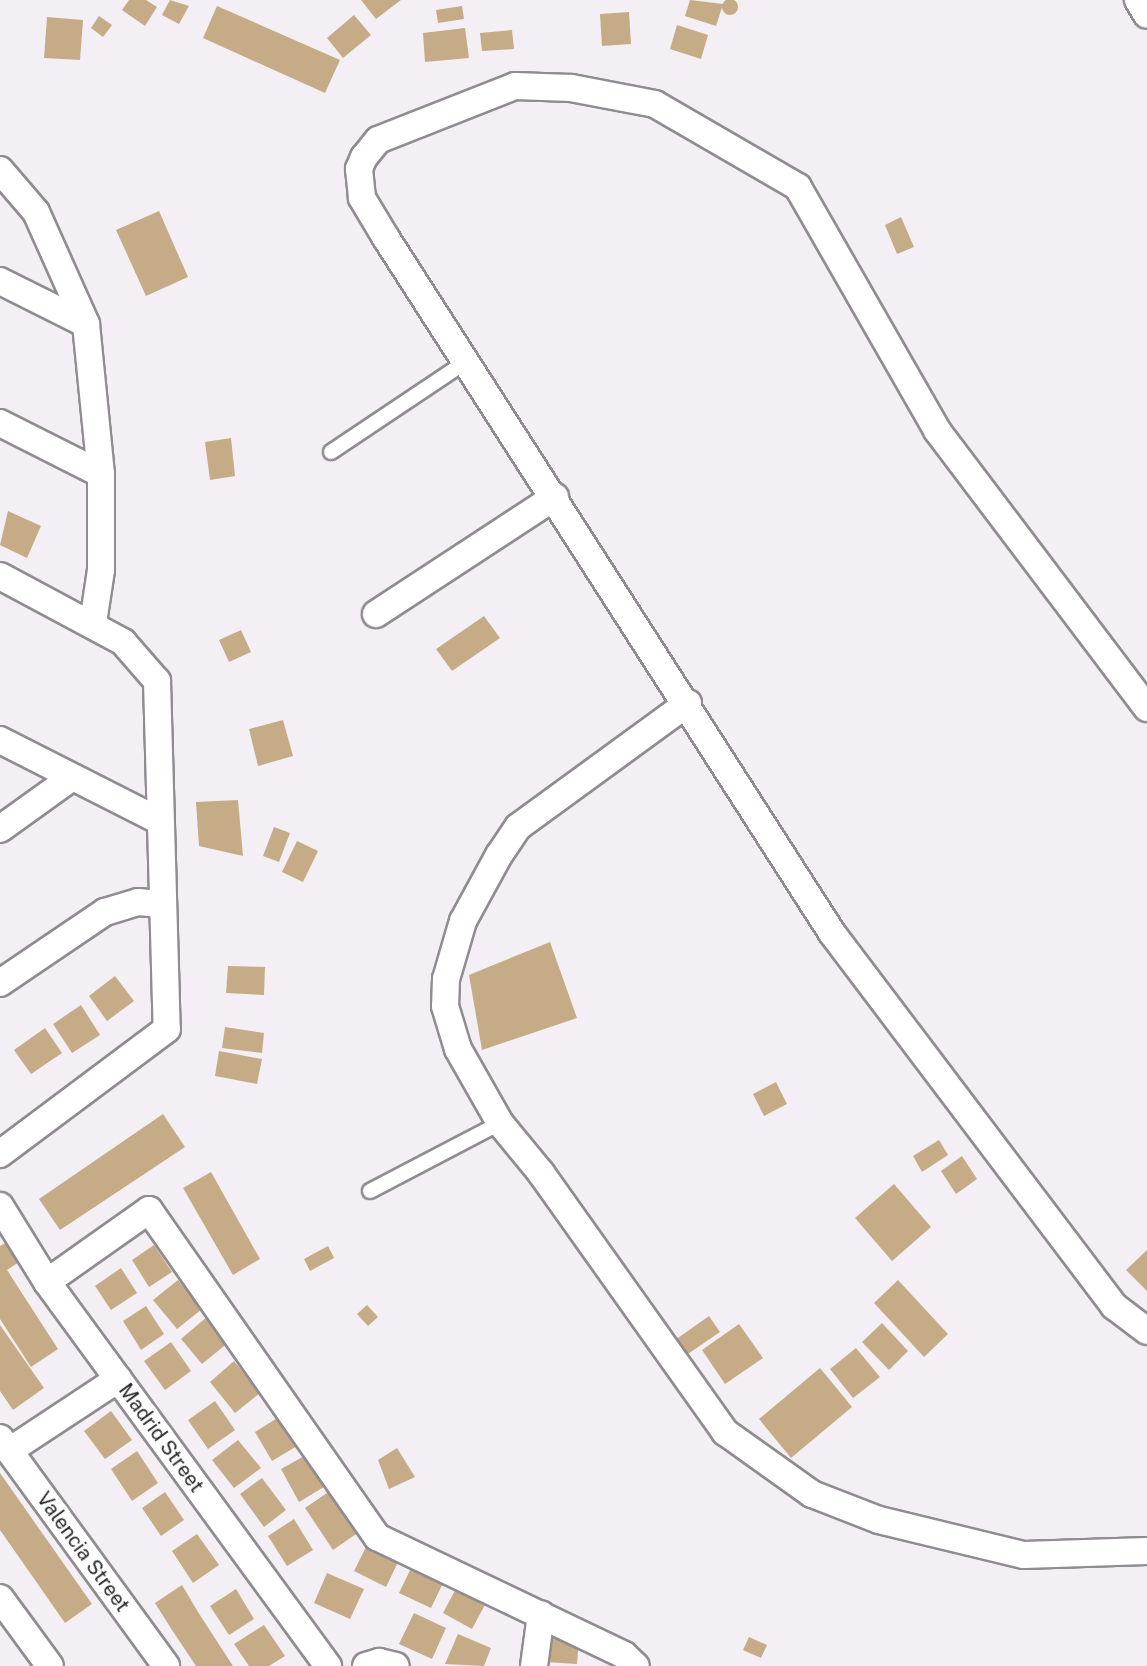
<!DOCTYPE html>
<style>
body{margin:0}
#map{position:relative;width:1147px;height:1666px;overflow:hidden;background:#f3eff4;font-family:"Public Sans",sans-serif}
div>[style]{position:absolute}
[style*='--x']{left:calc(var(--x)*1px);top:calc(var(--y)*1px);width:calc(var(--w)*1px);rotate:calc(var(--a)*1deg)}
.building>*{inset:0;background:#c5ac87}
.round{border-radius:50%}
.roads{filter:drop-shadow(2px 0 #908c91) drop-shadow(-2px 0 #908c91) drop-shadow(0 2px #908c91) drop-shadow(0 -2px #908c91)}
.service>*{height:14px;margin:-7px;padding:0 7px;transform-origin:7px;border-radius:7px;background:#fff}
.minor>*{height:26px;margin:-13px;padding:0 13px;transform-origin:13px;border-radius:13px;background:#fff}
span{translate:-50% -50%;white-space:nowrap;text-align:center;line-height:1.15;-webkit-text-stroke:7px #fff;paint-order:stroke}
.street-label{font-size:20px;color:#282729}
</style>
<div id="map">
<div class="building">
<div class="round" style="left:722px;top:-1px;width:16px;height:16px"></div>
<div style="clip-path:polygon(129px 0,146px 0,157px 7px,145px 26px,122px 10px)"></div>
<div style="clip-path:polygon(170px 0,189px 6px,179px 24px,162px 15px)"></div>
<div style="clip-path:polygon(361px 0,401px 0,376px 19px)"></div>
<div style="clip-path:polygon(690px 0,723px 4px,716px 26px,685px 16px)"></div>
<div style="clip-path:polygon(217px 6px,340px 60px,325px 93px,203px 38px)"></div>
<div style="clip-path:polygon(462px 6px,464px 19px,438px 23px,436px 10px)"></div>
<div style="clip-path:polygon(629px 12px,631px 44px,602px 46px,600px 14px)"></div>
<div style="clip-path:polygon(354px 15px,371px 35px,343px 58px,327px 38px)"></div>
<div style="clip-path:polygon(99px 16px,112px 25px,103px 37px,91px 28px)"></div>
<div style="clip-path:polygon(47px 17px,83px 20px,80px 60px,44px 58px)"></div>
<div style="clip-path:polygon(677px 25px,708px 35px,701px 59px,670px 49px)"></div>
<div style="clip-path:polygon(465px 28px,469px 58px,425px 62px,423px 33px)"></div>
<div style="clip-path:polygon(512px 30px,514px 49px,482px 51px,480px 33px)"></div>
<div style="clip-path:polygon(159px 211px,188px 277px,146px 296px,116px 230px)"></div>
<div style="clip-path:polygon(901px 217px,914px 247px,897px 254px,885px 225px)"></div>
<div style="clip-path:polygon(231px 438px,235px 476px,210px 480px,205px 442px)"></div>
<div style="clip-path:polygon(8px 511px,41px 526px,27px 558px,0 545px)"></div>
<div style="clip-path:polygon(484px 616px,500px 638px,452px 671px,436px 649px)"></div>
<div style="clip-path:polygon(241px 630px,251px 652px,229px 662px,219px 640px)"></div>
<div style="clip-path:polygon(283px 720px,293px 756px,258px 766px,249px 729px)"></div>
<div style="clip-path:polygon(238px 800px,243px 856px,199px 846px,196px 802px)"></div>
<div style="clip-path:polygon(274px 827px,290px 833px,279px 862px,263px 856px)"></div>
<div style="clip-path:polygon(297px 841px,318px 851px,303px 882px,282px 872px)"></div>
<div style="clip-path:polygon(550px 942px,577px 1018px,482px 1050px,469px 975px)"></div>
<div style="clip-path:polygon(228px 966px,265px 967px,264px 995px,226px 993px)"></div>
<div style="clip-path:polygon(115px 976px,134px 1001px,107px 1021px,89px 996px)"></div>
<div style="clip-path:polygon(81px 1005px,100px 1035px,72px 1053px,53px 1024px)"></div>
<div style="clip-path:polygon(225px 1027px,264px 1033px,262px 1053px,222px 1048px)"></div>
<div style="clip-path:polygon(45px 1028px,62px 1053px,31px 1074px,14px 1050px)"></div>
<div style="clip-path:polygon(219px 1051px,262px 1059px,257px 1084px,215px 1076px)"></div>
<div style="clip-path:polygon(776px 1082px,787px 1104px,764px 1116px,753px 1094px)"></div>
<div style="clip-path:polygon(163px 1114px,185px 1147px,60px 1230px,39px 1199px)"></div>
<div style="clip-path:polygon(939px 1140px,948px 1155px,922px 1172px,913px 1156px)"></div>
<div style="clip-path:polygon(962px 1156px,977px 1179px,956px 1194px,941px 1171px)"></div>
<div style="clip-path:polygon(211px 1172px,260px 1259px,233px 1275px,183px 1188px)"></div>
<div style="clip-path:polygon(894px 1184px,931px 1227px,892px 1261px,855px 1218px)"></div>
<div style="clip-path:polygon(10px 1240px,22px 1260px,7px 1270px,58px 1349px,31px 1367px,0 1319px,0 1246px)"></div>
<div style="clip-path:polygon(154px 1245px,172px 1272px,149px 1287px,132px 1260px)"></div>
<div style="clip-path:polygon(328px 1246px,334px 1258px,310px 1271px,304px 1259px)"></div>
<div style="clip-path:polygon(1147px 1250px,1147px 1291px,1126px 1270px)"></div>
<div style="clip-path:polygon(121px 1268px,137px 1293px,111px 1310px,95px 1286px)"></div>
<div style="clip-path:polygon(178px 1280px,202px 1309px,177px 1329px,153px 1300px)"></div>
<div style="clip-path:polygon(898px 1280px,948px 1334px,924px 1357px,874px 1303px)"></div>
<div style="clip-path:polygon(367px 1305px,378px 1317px,368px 1326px,357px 1314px)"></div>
<div style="clip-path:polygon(146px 1306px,164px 1334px,141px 1350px,123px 1321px)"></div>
<div style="clip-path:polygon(208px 1316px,229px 1342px,202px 1364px,181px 1339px)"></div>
<div style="clip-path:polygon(709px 1316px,720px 1332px,685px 1356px,675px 1340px)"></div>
<div style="clip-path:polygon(882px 1323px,908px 1351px,889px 1370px,862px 1342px)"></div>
<div style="clip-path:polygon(739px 1324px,763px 1358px,725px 1384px,702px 1350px)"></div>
<div style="clip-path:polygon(0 1325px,44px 1388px,13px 1410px,0 1391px)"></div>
<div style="clip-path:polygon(171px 1342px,191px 1371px,165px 1390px,144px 1361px)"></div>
<div style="clip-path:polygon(856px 1348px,880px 1377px,853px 1398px,830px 1369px)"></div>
<div style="clip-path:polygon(234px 1361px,260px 1393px,235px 1413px,210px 1382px)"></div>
<div style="clip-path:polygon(820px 1368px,852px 1407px,791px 1458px,759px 1419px)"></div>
<div style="clip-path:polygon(215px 1401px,235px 1430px,208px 1449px,188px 1420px)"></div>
<div style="clip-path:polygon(111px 1411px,132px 1440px,105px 1459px,84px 1431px)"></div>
<div style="clip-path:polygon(279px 1417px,297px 1446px,272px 1461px,255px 1432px)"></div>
<div style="clip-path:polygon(238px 1440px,261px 1468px,234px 1488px,212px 1460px)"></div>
<div style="clip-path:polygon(397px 1448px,415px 1477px,389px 1489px,378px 1460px)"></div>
<div style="clip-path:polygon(137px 1451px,158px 1483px,132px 1501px,111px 1469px)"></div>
<div style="clip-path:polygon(306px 1455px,324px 1487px,299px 1502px,281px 1469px)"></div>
<div style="clip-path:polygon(0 1473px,92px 1604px,65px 1623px,0 1530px)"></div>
<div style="clip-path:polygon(262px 1478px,286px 1510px,264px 1527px,240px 1494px)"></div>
<div style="clip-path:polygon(330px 1491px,359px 1532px,333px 1550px,305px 1508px)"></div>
<div style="clip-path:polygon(165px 1492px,184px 1520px,161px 1536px,142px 1508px)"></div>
<div style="clip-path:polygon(294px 1519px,313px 1550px,287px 1566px,268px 1536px)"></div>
<div style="clip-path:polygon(197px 1534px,219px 1565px,193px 1583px,172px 1551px)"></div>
<div style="clip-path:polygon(368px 1543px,400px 1558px,386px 1587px,354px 1571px)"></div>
<div style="clip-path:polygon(413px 1564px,445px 1579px,431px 1608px,399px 1593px)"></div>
<div style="clip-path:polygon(327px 1573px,364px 1589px,350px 1619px,314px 1603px)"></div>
<div style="clip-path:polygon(459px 1583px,488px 1599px,472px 1629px,443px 1613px)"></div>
<div style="clip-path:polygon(182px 1585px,198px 1612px,233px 1666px,196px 1666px,172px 1630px,155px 1603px)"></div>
<div style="clip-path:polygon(236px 1589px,254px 1619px,229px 1635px,210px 1606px)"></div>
<div style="clip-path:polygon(414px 1613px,446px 1628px,432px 1659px,399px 1644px)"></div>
<div style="clip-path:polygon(264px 1625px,285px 1656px,269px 1666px,249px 1666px,234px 1644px)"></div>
<div style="clip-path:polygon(458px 1634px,491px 1648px,484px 1666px,445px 1664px)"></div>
<div style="clip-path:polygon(548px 1637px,579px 1639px,577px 1664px,546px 1662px)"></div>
<div style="clip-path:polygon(749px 1637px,767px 1645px,761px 1658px,743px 1650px)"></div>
</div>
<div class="roads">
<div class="service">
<div style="--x:331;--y:452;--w:164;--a:-33.8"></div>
<div style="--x:370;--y:1191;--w:147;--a:-27.6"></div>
</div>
<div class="minor">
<div style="--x:1138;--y:0;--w:17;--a:59"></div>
<div style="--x:0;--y:170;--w:55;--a:49.4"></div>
<div style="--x:36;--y:212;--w:123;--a:65.9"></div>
<div style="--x:86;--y:324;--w:151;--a:84.3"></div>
<div style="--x:101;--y:474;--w:96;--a:90"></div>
<div style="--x:101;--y:570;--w:54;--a:98.6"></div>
<div style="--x:0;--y:281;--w:96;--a:26.6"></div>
<div style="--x:0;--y:423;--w:113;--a:26.8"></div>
<div style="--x:0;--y:576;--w:140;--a:28.2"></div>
<div style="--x:123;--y:642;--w:52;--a:48.9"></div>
<div style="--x:157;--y:681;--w:348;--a:88.4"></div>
<div style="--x:167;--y:1029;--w:209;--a:143.2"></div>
<div style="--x:376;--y:614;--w:214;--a:-33.2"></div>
<div style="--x:688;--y:703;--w:210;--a:143.9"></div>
<div style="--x:518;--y:827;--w:34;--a:124"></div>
<div style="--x:499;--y:855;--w:75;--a:118.6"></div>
<div style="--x:463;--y:921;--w:60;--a:106.3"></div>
<div style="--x:446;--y:979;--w:27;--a:92"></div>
<div style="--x:445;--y:1006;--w:45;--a:73.2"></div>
<div style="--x:458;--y:1049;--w:85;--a:60.4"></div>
<div style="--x:500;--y:1123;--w:65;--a:50.6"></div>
<div style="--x:541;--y:1173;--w:318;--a:54.6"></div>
<div style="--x:725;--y:1432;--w:107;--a:35.5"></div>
<div style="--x:812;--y:1494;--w:72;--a:21.2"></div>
<div style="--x:879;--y:1520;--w:149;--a:13.6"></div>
<div style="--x:1024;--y:1555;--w:123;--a:-1.9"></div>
<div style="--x:1147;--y:708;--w:348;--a:-127.1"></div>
<div style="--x:937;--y:430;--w:280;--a:-119.8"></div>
<div style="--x:798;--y:187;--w:165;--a:-149.9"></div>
<div style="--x:655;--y:104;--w:86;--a:-169.2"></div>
<div style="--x:571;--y:88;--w:56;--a:-178"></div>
<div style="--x:515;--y:86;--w:147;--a:158.5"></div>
<div style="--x:378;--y:140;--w:22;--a:129"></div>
<div style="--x:364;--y:157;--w:13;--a:113"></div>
<div style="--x:359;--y:169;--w:29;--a:84"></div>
<div style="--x:362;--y:198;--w:47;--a:59"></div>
<div style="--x:386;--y:238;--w:826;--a:57.31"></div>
<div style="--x:832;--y:933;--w:468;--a:52.9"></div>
<div style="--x:1114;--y:1306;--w:41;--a:37.1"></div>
<div style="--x:0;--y:740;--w:179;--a:26.9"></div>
<div style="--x:0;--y:829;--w:87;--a:-35.7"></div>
<div style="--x:0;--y:983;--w:127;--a:-34.1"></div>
<div style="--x:105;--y:912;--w:34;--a:-17"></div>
<div style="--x:138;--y:902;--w:23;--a:5"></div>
<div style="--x:0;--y:1206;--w:89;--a:58.3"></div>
<div style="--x:47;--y:1282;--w:476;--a:53.8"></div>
<div style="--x:47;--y:1282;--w:125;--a:-35.2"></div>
<div style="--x:149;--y:1210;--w:399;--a:55.1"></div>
<div style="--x:377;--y:1537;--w:274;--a:25.5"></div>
<div style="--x:624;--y:1655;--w:16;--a:43"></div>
<div style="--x:0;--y:1438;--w:282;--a:53.9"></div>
<div style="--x:9;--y:1451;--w:131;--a:-33.4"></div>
<div style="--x:0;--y:1598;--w:84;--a:53.7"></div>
<div style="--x:366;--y:1666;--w:14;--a:-17"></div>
<div style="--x:379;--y:1662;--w:17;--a:13"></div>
<div style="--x:534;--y:1666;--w:52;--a:-82.3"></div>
</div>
</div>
<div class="street-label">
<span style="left:161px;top:1438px;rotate:54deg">Madrid Street</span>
<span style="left:83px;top:1552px;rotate:54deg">Valencia Street</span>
</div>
</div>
